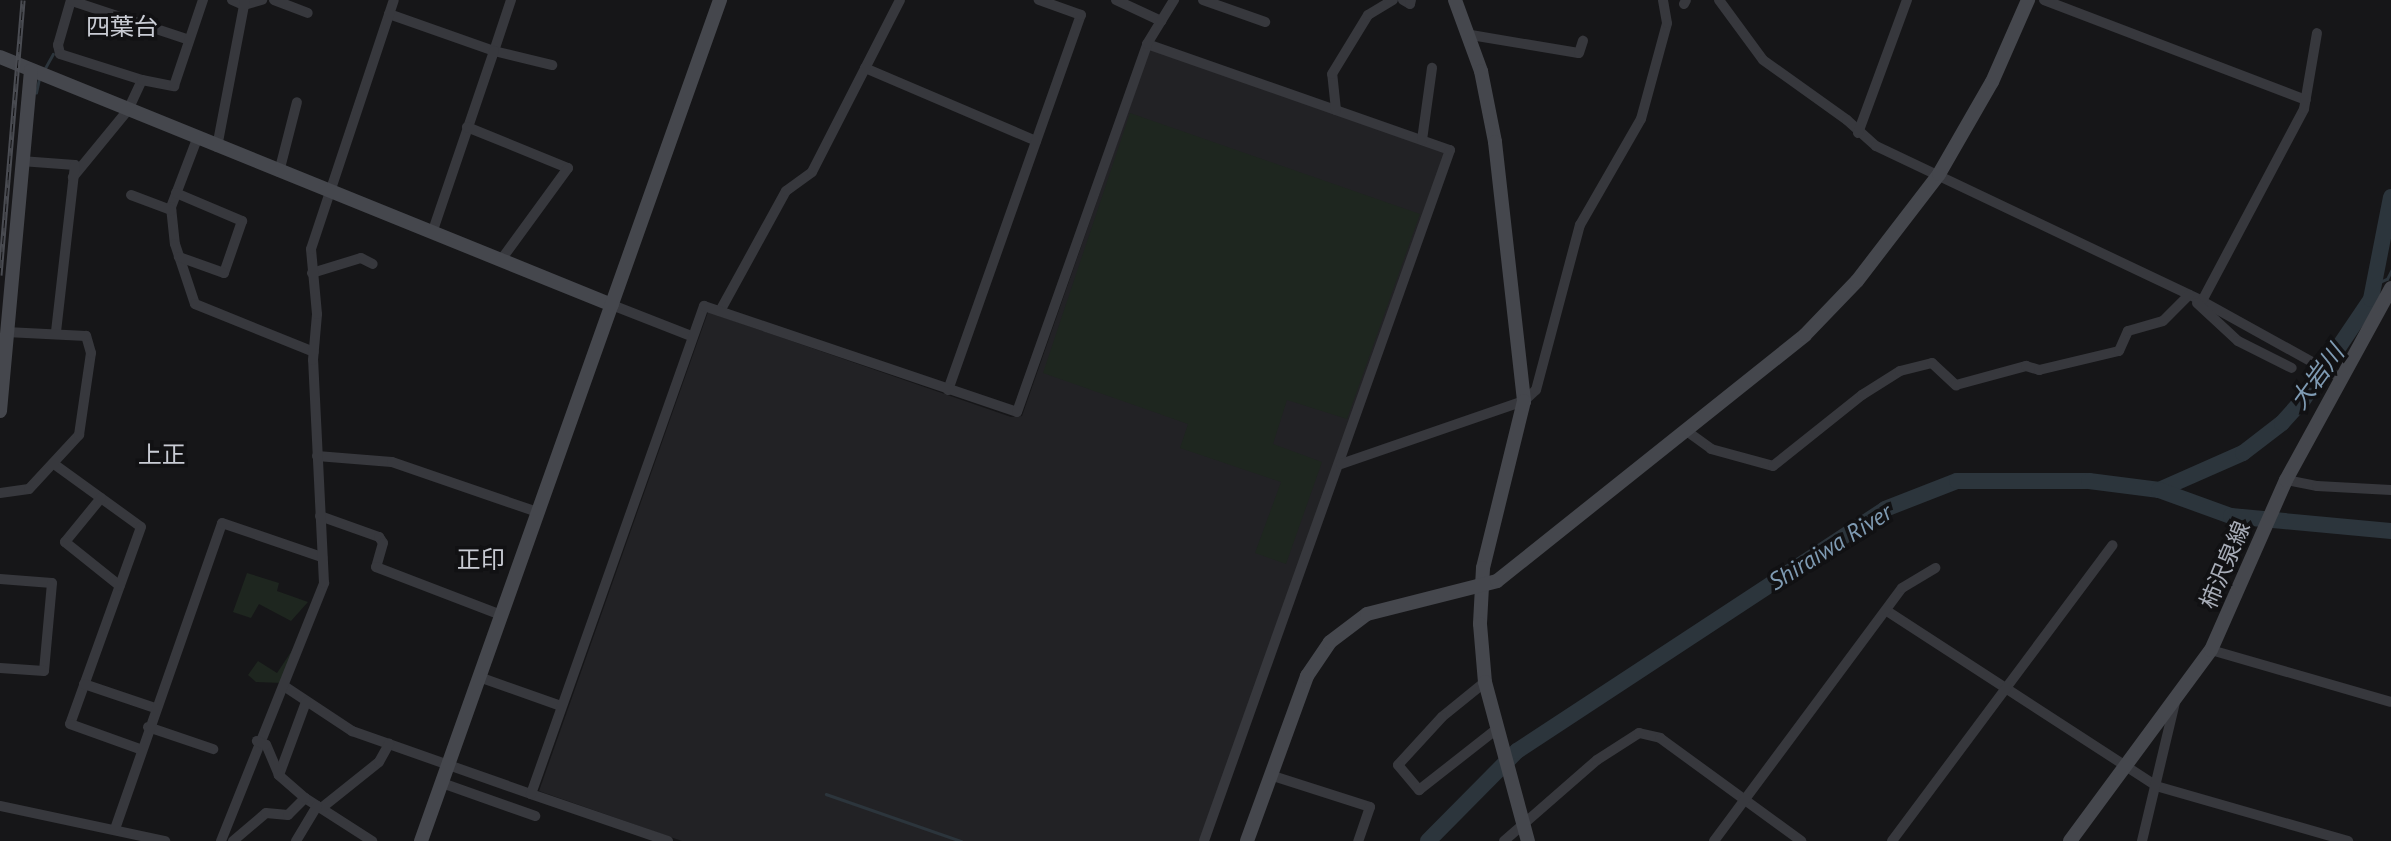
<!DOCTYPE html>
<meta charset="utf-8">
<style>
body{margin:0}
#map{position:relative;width:2391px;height:841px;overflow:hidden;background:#161618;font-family:"PT Sans","Noto Sans JP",sans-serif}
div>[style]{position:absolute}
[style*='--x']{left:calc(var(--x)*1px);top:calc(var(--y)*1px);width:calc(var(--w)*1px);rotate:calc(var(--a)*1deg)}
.built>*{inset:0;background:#222225}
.green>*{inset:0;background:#1e261f}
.stream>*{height:2.5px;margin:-1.25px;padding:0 1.25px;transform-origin:1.25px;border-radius:1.25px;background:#2c353c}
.river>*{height:16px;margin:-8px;padding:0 8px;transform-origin:8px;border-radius:8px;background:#2c353c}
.street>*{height:10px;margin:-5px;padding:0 5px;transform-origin:5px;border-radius:5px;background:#37383d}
.secondary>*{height:14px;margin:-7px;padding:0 7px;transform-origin:7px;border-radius:7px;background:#45474d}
.rail>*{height:5px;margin-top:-2.5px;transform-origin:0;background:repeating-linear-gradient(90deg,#111113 0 8px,#4a4c52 0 16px);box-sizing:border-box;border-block:2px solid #4a4c52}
span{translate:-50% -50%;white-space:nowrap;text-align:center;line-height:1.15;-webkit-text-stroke:7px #111113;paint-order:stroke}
.street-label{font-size:23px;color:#a8adb8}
.neighbourhood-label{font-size:24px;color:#c9ccd4}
.water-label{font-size:24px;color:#7f9bb3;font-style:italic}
</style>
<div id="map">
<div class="built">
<div style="clip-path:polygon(1150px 49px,1445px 152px,1200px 841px,682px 841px,539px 791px,708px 312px,1011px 417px,1022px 416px)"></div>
</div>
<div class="green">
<div style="clip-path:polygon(1130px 113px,1420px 214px,1347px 419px,1287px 400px,1273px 444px,1322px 462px,1286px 564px,1255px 553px,1281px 482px,1180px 448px,1188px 424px,1043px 373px)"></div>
<div style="clip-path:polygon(247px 573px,279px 583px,277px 591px,308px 602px,291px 621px,259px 604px,251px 618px,233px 612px)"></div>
<div style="clip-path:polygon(293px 649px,282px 683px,256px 682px,248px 675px,258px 661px,277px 673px)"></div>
</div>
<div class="stream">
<div style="--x:44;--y:70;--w:18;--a:-61"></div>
<div style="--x:36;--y:93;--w:14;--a:-78"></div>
<div style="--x:2375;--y:284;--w:13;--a:-23"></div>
<div style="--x:2387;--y:279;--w:9;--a:-63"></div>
<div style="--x:826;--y:794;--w:143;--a:19.2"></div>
</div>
<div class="river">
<div style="--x:2159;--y:490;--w:92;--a:-23.8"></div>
<div style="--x:2243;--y:453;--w:49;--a:-37.6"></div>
<div style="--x:2282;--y:423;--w:31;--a:-48"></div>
<div style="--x:2303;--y:400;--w:122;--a:-56"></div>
<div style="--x:2371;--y:299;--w:104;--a:-78.9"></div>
<div style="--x:1428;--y:841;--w:127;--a:-45.3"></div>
<div style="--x:1517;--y:751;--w:440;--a:-33.3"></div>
<div style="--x:1885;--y:509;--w:77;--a:-21.3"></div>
<div style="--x:1957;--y:481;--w:132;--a:0"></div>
<div style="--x:2089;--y:481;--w:71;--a:7.3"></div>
<div style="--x:2159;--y:490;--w:77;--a:19.9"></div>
<div style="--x:2231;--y:516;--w:161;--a:5.4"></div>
</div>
<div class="street">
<div style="--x:71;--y:0;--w:47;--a:106.1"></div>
<div style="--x:58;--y:45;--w:9;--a:77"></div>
<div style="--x:60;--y:54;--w:86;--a:17.6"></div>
<div style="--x:142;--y:80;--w:33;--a:115"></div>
<div style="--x:128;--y:110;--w:87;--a:129.4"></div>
<div style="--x:232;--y:0;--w:13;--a:23"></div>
<div style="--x:244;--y:5;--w:19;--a:-16"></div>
<div style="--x:274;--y:0;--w:36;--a:21"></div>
<div style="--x:511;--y:0;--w:54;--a:108.4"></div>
<div style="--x:494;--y:51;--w:60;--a:13.6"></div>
<div style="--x:1116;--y:0;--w:50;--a:25"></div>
<div style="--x:1203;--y:0;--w:66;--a:19.5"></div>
<div style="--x:1403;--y:0;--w:8;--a:30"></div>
<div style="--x:1410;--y:4;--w:4;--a:-76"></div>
<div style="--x:1719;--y:0;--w:74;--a:53.7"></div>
<div style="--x:1763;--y:60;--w:103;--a:35.5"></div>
<div style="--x:1847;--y:120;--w:39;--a:42"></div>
<div style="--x:1876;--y:146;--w:361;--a:25.4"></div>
<div style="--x:2202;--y:301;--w:159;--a:29"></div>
<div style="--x:2044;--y:0;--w:280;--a:20.9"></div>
<div style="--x:72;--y:1;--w:123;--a:18.4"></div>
<div style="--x:1684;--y:4;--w:4;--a:-63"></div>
<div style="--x:389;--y:14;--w:111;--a:19.4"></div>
<div style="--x:494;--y:51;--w:192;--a:108.8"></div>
<div style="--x:1471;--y:35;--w:109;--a:9.5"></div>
<div style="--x:1579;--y:53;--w:13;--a:-72"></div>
<div style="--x:1147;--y:44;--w:321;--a:19.3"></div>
<div style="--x:1450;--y:150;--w:733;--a:109.6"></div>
<div style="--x:865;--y:68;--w:186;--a:23.1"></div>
<div style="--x:142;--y:80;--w:33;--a:11"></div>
<div style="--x:174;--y:86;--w:91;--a:-71.4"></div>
<div style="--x:1336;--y:110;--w:36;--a:-96"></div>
<div style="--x:1332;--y:74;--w:69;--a:-58.6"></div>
<div style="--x:1368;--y:15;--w:29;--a:-31"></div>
<div style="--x:467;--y:127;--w:109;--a:22.1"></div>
<div style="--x:568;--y:168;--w:114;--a:126.1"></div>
<div style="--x:1858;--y:133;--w:142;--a:-69.8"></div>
<div style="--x:197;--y:139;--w:73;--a:110.9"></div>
<div style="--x:171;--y:207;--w:37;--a:84"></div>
<div style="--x:175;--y:244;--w:63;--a:71.6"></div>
<div style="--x:195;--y:304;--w:128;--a:22"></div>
<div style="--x:1422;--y:140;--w:73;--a:-82.1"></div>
<div style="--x:217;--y:147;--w:150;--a:-79.2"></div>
<div style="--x:21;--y:161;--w:54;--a:4.2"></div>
<div style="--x:75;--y:165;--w:167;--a:96.5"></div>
<div style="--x:279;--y:172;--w:72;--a:-75.6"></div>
<div style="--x:176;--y:193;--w:72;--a:23"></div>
<div style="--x:242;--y:221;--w:55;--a:109.1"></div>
<div style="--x:224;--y:273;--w:48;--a:-160.4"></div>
<div style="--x:131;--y:195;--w:43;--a:20.6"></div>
<div style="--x:312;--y:273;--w:51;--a:-17"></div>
<div style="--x:361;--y:258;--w:13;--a:27"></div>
<div style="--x:2202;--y:301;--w:217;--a:-62"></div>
<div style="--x:2304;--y:109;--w:77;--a:-80.3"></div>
<div style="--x:2197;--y:303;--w:56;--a:42.8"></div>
<div style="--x:2238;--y:341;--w:60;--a:26.6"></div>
<div style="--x:612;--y:305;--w:85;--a:21.4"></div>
<div style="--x:720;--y:311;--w:137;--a:-61.2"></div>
<div style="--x:786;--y:191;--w:32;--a:-36"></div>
<div style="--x:812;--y:172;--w:193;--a:-62.9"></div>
<div style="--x:948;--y:390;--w:398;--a:-70.5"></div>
<div style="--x:1081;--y:15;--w:45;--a:-160.3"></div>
<div style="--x:1688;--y:432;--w:29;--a:36"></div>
<div style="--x:1711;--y:449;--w:64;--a:15.3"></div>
<div style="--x:1773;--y:466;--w:114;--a:-38.6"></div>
<div style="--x:1862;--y:395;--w:45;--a:-32.3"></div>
<div style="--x:1900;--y:371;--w:33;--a:-14"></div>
<div style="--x:1932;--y:363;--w:33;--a:43"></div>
<div style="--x:1956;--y:385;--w:73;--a:-15.2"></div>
<div style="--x:2026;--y:366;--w:14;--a:17"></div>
<div style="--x:2039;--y:370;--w:82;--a:-13.4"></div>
<div style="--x:2119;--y:351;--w:22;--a:-66"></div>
<div style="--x:2128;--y:331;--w:36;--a:-16"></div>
<div style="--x:2163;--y:321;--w:37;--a:-45"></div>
<div style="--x:317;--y:456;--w:75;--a:4.6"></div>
<div style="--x:392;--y:462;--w:153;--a:19"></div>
<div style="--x:54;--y:464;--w:107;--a:35.9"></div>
<div style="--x:141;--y:527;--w:209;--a:109.8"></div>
<div style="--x:70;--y:724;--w:74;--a:19.7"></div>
<div style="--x:1341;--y:464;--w:194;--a:-19"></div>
<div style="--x:1524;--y:401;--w:16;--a:-43"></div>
<div style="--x:1536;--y:390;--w:171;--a:-75.1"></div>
<div style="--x:1580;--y:225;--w:122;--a:-60.1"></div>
<div style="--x:1641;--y:119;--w:99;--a:-74.8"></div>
<div style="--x:1667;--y:23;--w:23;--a:-100"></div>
<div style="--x:2286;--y:480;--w:32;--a:11"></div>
<div style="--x:2317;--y:486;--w:74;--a:3.1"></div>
<div style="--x:0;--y:493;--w:29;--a:-8"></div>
<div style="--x:29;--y:489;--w:74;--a:-47.2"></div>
<div style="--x:79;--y:435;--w:83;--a:-81.7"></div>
<div style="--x:91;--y:353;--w:18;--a:-106"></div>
<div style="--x:86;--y:336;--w:80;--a:-177.1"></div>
<div style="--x:101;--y:498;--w:57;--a:129.3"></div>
<div style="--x:65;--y:542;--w:70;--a:38.7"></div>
<div style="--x:320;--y:516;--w:63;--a:19.6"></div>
<div style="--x:379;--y:537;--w:7;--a:56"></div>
<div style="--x:383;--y:543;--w:25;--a:106"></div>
<div style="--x:376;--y:567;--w:134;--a:21"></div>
<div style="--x:0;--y:579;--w:52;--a:4.4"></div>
<div style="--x:52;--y:583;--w:88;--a:95.2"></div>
<div style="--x:44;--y:671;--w:44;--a:-176.1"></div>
<div style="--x:1887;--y:611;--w:321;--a:33"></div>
<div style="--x:2156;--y:786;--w:200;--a:16"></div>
<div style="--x:2211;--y:650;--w:187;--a:16.1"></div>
<div style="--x:479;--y:677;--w:87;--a:19.5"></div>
<div style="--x:1485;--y:682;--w:55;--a:140.9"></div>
<div style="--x:1442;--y:717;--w:65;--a:132.5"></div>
<div style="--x:1398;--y:765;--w:33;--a:50"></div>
<div style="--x:1419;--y:790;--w:100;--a:-38.1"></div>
<div style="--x:84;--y:684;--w:75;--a:18.7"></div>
<div style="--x:284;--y:686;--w:82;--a:33.5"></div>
<div style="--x:352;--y:731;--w:190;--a:19.4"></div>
<div style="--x:148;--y:727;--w:69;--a:18.7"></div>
<div style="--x:279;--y:775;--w:78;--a:-69.7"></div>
<div style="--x:1270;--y:775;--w:105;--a:17.7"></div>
<div style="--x:1370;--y:807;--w:36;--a:109"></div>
<div style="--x:442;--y:783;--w:99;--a:19.5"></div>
<div style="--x:305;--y:798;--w:80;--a:32.7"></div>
<div style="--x:0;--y:806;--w:169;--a:12"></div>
<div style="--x:324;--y:806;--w:70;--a:-38.7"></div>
<div style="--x:379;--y:762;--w:21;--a:-61"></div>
<div style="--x:115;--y:829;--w:324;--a:-70.7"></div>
<div style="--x:222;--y:523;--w:106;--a:18.8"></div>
<div style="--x:221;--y:841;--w:278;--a:-68.2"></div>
<div style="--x:324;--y:583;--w:223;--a:-92.8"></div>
<div style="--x:313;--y:360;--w:46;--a:-85"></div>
<div style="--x:317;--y:314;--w:65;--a:-95.3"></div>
<div style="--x:311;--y:249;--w:262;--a:-71.6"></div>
<div style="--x:233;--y:841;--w:43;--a:-40.3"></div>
<div style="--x:266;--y:813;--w:22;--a:5"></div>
<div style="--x:288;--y:815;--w:24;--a:-45"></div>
<div style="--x:305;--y:798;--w:35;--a:-139"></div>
<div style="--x:279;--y:775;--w:33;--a:-113"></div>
<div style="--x:266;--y:745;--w:10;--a:-156"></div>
<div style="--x:296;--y:841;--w:41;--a:-59"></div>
<div style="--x:668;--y:841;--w:145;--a:-161.1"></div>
<div style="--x:531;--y:794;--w:518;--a:-70.48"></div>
<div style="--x:704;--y:306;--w:330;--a:18.7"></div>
<div style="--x:1017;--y:412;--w:390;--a:-70.5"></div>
<div style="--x:1147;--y:44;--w:52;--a:-58.5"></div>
<div style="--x:1504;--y:841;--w:123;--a:-41.1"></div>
<div style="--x:1597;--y:760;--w:50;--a:-32.7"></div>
<div style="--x:1639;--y:733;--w:22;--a:13"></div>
<div style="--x:1660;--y:738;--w:175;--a:36.1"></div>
<div style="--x:1714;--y:841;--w:315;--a:-53.4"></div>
<div style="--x:1902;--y:588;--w:39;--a:-31"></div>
<div style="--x:1892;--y:841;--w:369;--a:-53.3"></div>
<div style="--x:2142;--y:841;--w:143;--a:-76.6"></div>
</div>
<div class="secondary">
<div style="--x:1455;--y:0;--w:76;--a:69.9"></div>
<div style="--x:1481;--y:71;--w:72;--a:78.8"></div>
<div style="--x:1495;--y:142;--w:261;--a:83.6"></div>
<div style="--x:1524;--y:401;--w:172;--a:103.8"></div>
<div style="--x:1483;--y:568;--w:56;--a:93.1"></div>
<div style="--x:1480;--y:624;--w:58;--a:85.1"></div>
<div style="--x:1485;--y:682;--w:165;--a:74.9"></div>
<div style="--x:0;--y:57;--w:660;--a:22.06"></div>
<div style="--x:0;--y:411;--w:342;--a:-84.8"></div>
<div style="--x:421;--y:841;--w:893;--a:-70.43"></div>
<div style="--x:1247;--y:841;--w:176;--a:-70"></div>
<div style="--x:1307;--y:676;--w:41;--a:-55.9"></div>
<div style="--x:1330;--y:642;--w:46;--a:-37.1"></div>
<div style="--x:1367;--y:614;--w:134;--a:-14.2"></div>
<div style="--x:1497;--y:581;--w:394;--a:-38.6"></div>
<div style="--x:1805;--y:335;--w:75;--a:-46.1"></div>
<div style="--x:1857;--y:281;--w:135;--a:-52.5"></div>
<div style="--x:1939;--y:174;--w:106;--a:-60.1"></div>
<div style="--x:1992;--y:82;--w:90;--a:-66.3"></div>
<div style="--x:2070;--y:841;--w:237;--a:-53.6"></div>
<div style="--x:2211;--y:650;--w:186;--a:-66.2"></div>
<div style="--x:2286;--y:480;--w:219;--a:-61.3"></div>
</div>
<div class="rail">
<div style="--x:0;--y:275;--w:276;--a:-85.2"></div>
</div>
<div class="street-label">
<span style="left:2225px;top:565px;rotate:-67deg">柿沢泉線</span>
</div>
<div class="neighbourhood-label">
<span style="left:122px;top:27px">四葉台</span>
<span style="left:162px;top:455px">上正</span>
<span style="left:481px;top:560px">正印</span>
</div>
<div class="water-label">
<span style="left:2317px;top:377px;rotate:-54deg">大岩川</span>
<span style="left:1830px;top:547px;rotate:-32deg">Shiraiwa River</span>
</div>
</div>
